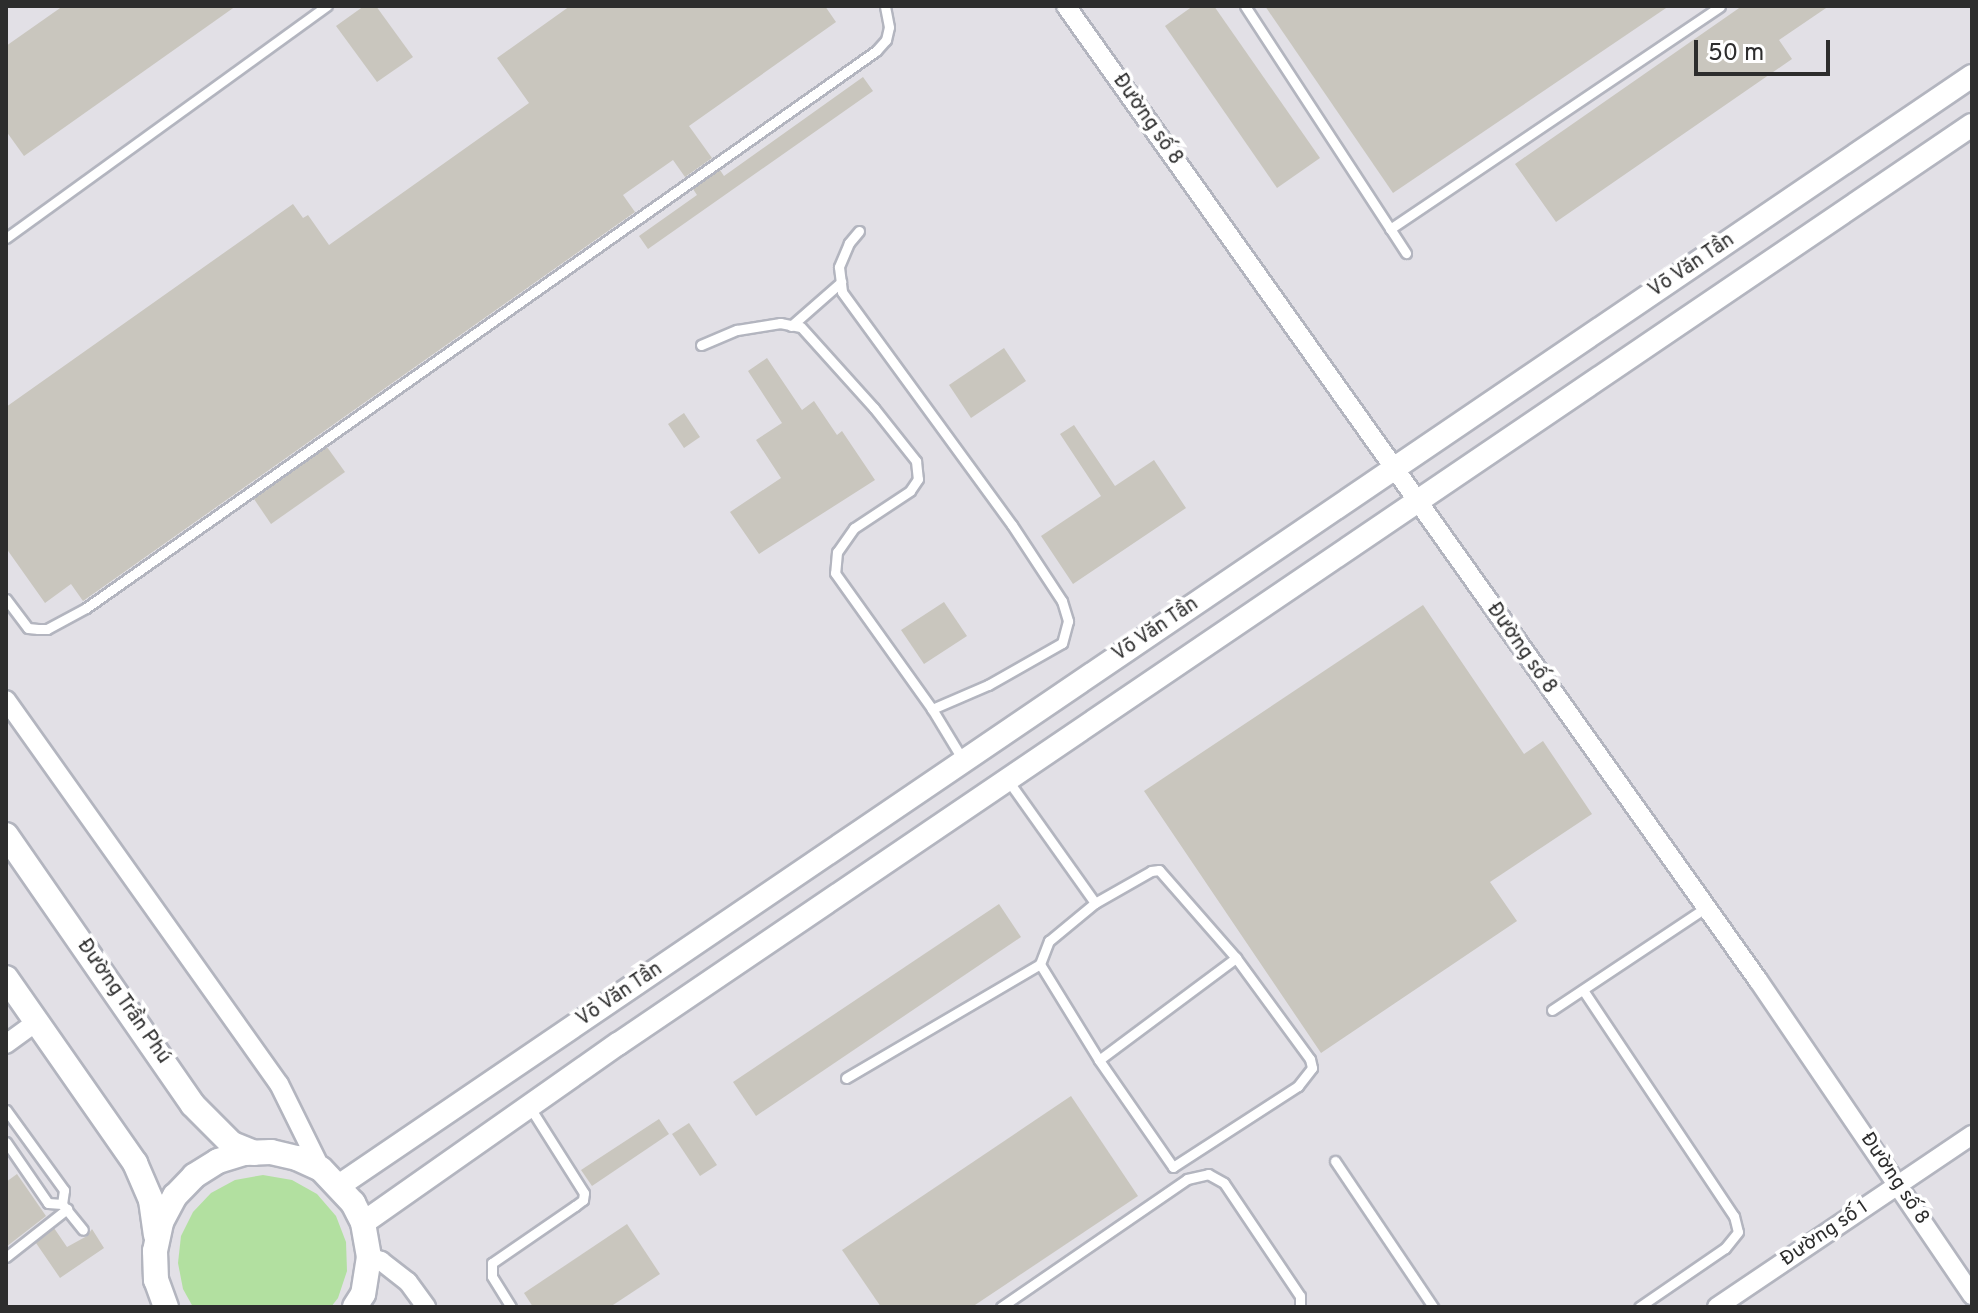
<!DOCTYPE html>
<meta charset="utf-8">
<style>
body{margin:0}
#map{position:relative;width:1978px;height:1313px;overflow:hidden;background:#ede8e0;font-family:Overpass,sans-serif}
div>[style]{position:absolute}
[style*='--x']{left:calc(var(--x)*1px);top:calc(var(--y)*1px);width:calc(var(--w)*1px);rotate:calc(var(--a)*1deg)}
.industrial>*{inset:0;background:#e2e0e6}
.green>*{inset:0;background:#b2e0a0}
.building>*{inset:0;background:#c9c6be}
.roads{filter:drop-shadow(2px 0 #b3b5bf) drop-shadow(-2px 0 #b3b5bf) drop-shadow(0 2px #b3b5bf) drop-shadow(0 -2px #b3b5bf)}
.service>*{height:9px;margin:-4.5px;padding:0 4.5px;transform-origin:4.5px;border-radius:4.5px;background:#fff}
.minor>*{height:18px;margin:-9px;padding:0 9px;transform-origin:9px;border-radius:9px;background:#fff}
.tertiary>*{height:22px;margin:-11px;padding:0 11px;transform-origin:11px;border-radius:11px;background:#fff}
.secondary>*{height:24px;margin:-12px;padding:0 12px;transform-origin:12px;border-radius:12px;background:#fff}
span{translate:-50% -50%;white-space:nowrap;text-align:center;line-height:1.15;-webkit-text-stroke:7px #fff;paint-order:stroke}
.street-label{font-size:20px;color:#2d2d2d}
.frame{position:absolute;inset:0;border:8px solid #2d2d2d;pointer-events:none}
.scale{position:absolute;left:1694px;top:40px;width:136px;height:36px;box-sizing:border-box;border:4px solid #2d2d2d;border-top:0;padding-left:10px;font-size:24px;line-height:28px;white-space:nowrap;color:#2d2d2d;-webkit-text-stroke:6px #fff;paint-order:stroke}
</style>
<div id="map">
<div class="industrial">
<div style="clip-path:polygon(6px 6px,1972px 6px,1972px 1307px,6px 1307px)"></div>
</div>
<div class="green">
<div style="clip-path:polygon(263px 1175px,292px 1180px,317px 1194px,336px 1216px,346px 1242px,347px 1271px,338px 1298px,331px 1307px,193px 1307px,183px 1289px,178px 1263px,181px 1236px,193px 1212px,211px 1193px,235px 1180px)"></div>
</div>
<div class="building">
<div style="clip-path:polygon(63px 6px,236px 6px,24px 156px,6px 131px,6px 46px)"></div>
<div style="clip-path:polygon(364px 6px,376px 6px,413px 57px,377px 82px,336px 26px)"></div>
<div style="clip-path:polygon(570px 6px,825px 6px,836px 22px,689px 126px,712px 158px,685px 177px,673px 160px,623px 195px,635px 212px,83px 601px,71px 584px,45px 603px,6px 548px,6px 407px,293px 204px,303px 218px,308px 215px,329px 245px,529px 103px,497px 58px)"></div>
<div style="clip-path:polygon(1193px 6px,1214px 6px,1320px 158px,1277px 188px,1165px 26px)"></div>
<div style="clip-path:polygon(1265px 6px,1669px 6px,1393px 193px)"></div>
<div style="clip-path:polygon(1742px 6px,1829px 6px,1779px 40px,1792px 59px,1556px 222px,1515px 164px)"></div>
<div style="clip-path:polygon(863px 77px,873px 91px,648px 249px,639px 236px,697px 195px,693px 189px,720px 170px,724px 176px)"></div>
<div style="clip-path:polygon(1004px 348px,1026px 381px,971px 418px,949px 385px)"></div>
<div style="clip-path:polygon(767px 358px,802px 410px,814px 401px,837px 435px,842px 431px,875px 480px,759px 554px,730px 512px,781px 478px,756px 440px,782px 423px,748px 371px)"></div>
<div style="clip-path:polygon(684px 413px,700px 437px,684px 448px,668px 424px)"></div>
<div style="clip-path:polygon(1074px 425px,1115px 486px,1154px 460px,1186px 508px,1073px 584px,1041px 536px,1101px 496px,1060px 434px)"></div>
<div style="clip-path:polygon(327px 447px,345px 472px,271px 524px,254px 499px)"></div>
<div style="clip-path:polygon(944px 602px,967px 636px,924px 664px,901px 630px)"></div>
<div style="clip-path:polygon(1423px 605px,1524px 754px,1543px 741px,1592px 814px,1490px 882px,1517px 921px,1321px 1053px,1144px 791px)"></div>
<div style="clip-path:polygon(999px 904px,1021px 937px,756px 1116px,733px 1082px)"></div>
<div style="clip-path:polygon(1071px 1096px,1138px 1196px,972px 1307px,881px 1307px,842px 1250px)"></div>
<div style="clip-path:polygon(659px 1119px,669px 1134px,592px 1186px,581px 1170px)"></div>
<div style="clip-path:polygon(689px 1123px,717px 1165px,700px 1176px,672px 1134px)"></div>
<div style="clip-path:polygon(17px 1174px,46px 1216px,6px 1247px,6px 1182px)"></div>
<div style="clip-path:polygon(627px 1224px,660px 1274px,610px 1307px,533px 1307px,524px 1293px)"></div>
<div style="clip-path:polygon(54px 1228px,67px 1247px,87px 1236px,92px 1229px,104px 1248px,60px 1278px,36px 1243px)"></div>
</div>
<div class="roads">
<div class="service">
<div style="--x:1245;--y:6;--w:295;--a:56.9"></div>
<div style="--x:1390;--y:229;--w:398;--a:-34"></div>
<div style="--x:859;--y:231;--w:16;--a:130"></div>
<div style="--x:849;--y:243;--w:26;--a:113"></div>
<div style="--x:839;--y:267;--w:25;--a:83"></div>
<div style="--x:842;--y:292;--w:288;--a:53.9"></div>
<div style="--x:1012;--y:525;--w:91;--a:56.7"></div>
<div style="--x:1062;--y:601;--w:21;--a:73"></div>
<div style="--x:1068;--y:621;--w:23;--a:105"></div>
<div style="--x:1062;--y:643;--w:85;--a:150.4"></div>
<div style="--x:988;--y:685;--w:61;--a:156.8"></div>
<div style="--x:6;--y:238;--w:396;--a:-35.9"></div>
<div style="--x:791;--y:326;--w:67;--a:-41.3"></div>
<div style="--x:701;--y:345;--w:39;--a:-23"></div>
<div style="--x:737;--y:330;--w:44;--a:-9.2"></div>
<div style="--x:780;--y:323;--w:21;--a:11"></div>
<div style="--x:801;--y:327;--w:109;--a:48"></div>
<div style="--x:874;--y:408;--w:68;--a:51.6"></div>
<div style="--x:916;--y:461;--w:18;--a:84"></div>
<div style="--x:918;--y:479;--w:14;--a:124"></div>
<div style="--x:910;--y:491;--w:67;--a:146.5"></div>
<div style="--x:854;--y:528;--w:29;--a:125"></div>
<div style="--x:837;--y:552;--w:21;--a:95"></div>
<div style="--x:835;--y:573;--w:167;--a:54.5"></div>
<div style="--x:932;--y:709;--w:60;--a:58.7"></div>
<div style="--x:6;--y:599;--w:36;--a:53"></div>
<div style="--x:28;--y:628;--w:10;--a:6"></div>
<div style="--x:38;--y:629;--w:9;--a:0"></div>
<div style="--x:47;--y:629;--w:44;--a:-28.3"></div>
<div style="--x:86;--y:608;--w:967;--a:-35.19"></div>
<div style="--x:876;--y:51;--w:15;--a:-48"></div>
<div style="--x:886;--y:40;--w:13;--a:-77"></div>
<div style="--x:889;--y:27;--w:21;--a:-101"></div>
<div style="--x:1007;--y:779;--w:152;--a:54.6"></div>
<div style="--x:1583;--y:990;--w:272;--a:56.3"></div>
<div style="--x:1734;--y:1216;--w:16;--a:76"></div>
<div style="--x:1738;--y:1232;--w:21;--a:129"></div>
<div style="--x:1725;--y:1248;--w:104;--a:145.5"></div>
<div style="--x:1552;--y:1010;--w:184;--a:-33.7"></div>
<div style="--x:1099;--y:1060;--w:171;--a:-36.7"></div>
<div style="--x:846;--y:1078;--w:225;--a:-30.4"></div>
<div style="--x:1040;--y:964;--w:25;--a:-69"></div>
<div style="--x:1049;--y:941;--w:60;--a:-39.6"></div>
<div style="--x:1095;--y:903;--w:64;--a:-29.7"></div>
<div style="--x:1151;--y:871;--w:8;--a:-7"></div>
<div style="--x:1159;--y:870;--w:117;--a:48.8"></div>
<div style="--x:1236;--y:958;--w:125;--a:53.8"></div>
<div style="--x:1310;--y:1059;--w:9;--a:77"></div>
<div style="--x:1312;--y:1068;--w:23;--a:128"></div>
<div style="--x:1298;--y:1086;--w:149;--a:147.1"></div>
<div style="--x:1173;--y:1167;--w:130;--a:-124.7"></div>
<div style="--x:1099;--y:1060;--w:113;--a:-121.6"></div>
<div style="--x:6;--y:1110;--w:99;--a:54.1"></div>
<div style="--x:64;--y:1190;--w:14;--a:98"></div>
<div style="--x:6;--y:1142;--w:74;--a:55.5"></div>
<div style="--x:48;--y:1203;--w:14;--a:4"></div>
<div style="--x:62;--y:1204;--w:33;--a:51"></div>
<div style="--x:1335;--y:1161;--w:176;--a:56.1"></div>
<div style="--x:6;--y:1257;--w:78;--a:-38.2"></div>
<div style="--x:511;--y:1307;--w:36;--a:-122"></div>
<div style="--x:492;--y:1276;--w:13;--a:-90"></div>
<div style="--x:492;--y:1263;--w:101;--a:-34.5"></div>
<div style="--x:575;--y:1206;--w:10;--a:-37"></div>
<div style="--x:583;--y:1200;--w:7;--a:-82"></div>
<div style="--x:584;--y:1193;--w:103;--a:-122.3"></div>
<div style="--x:1001;--y:1307;--w:226;--a:-34.5"></div>
<div style="--x:1187;--y:1179;--w:22;--a:-13"></div>
<div style="--x:1208;--y:1174;--w:18;--a:29"></div>
<div style="--x:1224;--y:1183;--w:136;--a:56.1"></div>
<div style="--x:1300;--y:1296;--w:11;--a:90"></div>
</div>
<div class="minor">
<div style="--x:1066;--y:6;--w:1195;--a:54.61"></div>
<div style="--x:1758;--y:980;--w:381;--a:55.8"></div>
<div style="--x:6;--y:700;--w:471;--a:54.6"></div>
<div style="--x:279;--y:1084;--w:95;--a:63.7"></div>
<div style="--x:6;--y:1044;--w:37;--a:-36"></div>
<div style="--x:369;--y:1257;--w:13;--a:18"></div>
<div style="--x:381;--y:1261;--w:34;--a:38"></div>
<div style="--x:408;--y:1282;--w:31;--a:54"></div>
<div style="--x:1717;--y:1307;--w:308;--a:-34"></div>
</div>
<div class="tertiary">
<div style="--x:340;--y:1185;--w:1973;--a:-34.2"></div>
<div style="--x:363;--y:1223;--w:312;--a:-35.1"></div>
<div style="--x:618;--y:1044;--w:1636;--a:-34.17"></div>
</div>
<div class="secondary">
<div style="--x:6;--y:835;--w:328;--a:55.3"></div>
<div style="--x:193;--y:1105;--w:55;--a:45"></div>
<div style="--x:232;--y:1144;--w:24;--a:22"></div>
<div style="--x:6;--y:978;--w:226;--a:55.1"></div>
<div style="--x:135;--y:1163;--w:40;--a:66.6"></div>
<div style="--x:151;--y:1200;--w:35;--a:82"></div>
<div style="--x:166;--y:1307;--w:29;--a:-110"></div>
<div style="--x:156;--y:1280;--w:29;--a:-92"></div>
<div style="--x:155;--y:1251;--w:30;--a:-78"></div>
<div style="--x:161;--y:1222;--w:30;--a:-62"></div>
<div style="--x:175;--y:1196;--w:28;--a:-46"></div>
<div style="--x:194;--y:1176;--w:28;--a:-32"></div>
<div style="--x:218;--y:1161;--w:28;--a:-17"></div>
<div style="--x:245;--y:1153;--w:26;--a:-2"></div>
<div style="--x:271;--y:1152;--w:27;--a:13"></div>
<div style="--x:297;--y:1158;--w:26;--a:25"></div>
<div style="--x:321;--y:1169;--w:47;--a:46.7"></div>
<div style="--x:353;--y:1203;--w:22;--a:63"></div>
<div style="--x:363;--y:1223;--w:35;--a:80"></div>
<div style="--x:369;--y:1257;--w:37;--a:99"></div>
<div style="--x:363;--y:1294;--w:15;--a:122"></div>
</div>
</div>
<div class="street-label">
<span style="left:1147px;top:120px;rotate:55deg">Đường số 8</span>
<span style="left:1692px;top:266px;rotate:-34deg">Võ Văn Tần</span>
<span style="left:1156px;top:630px;rotate:-34deg">Võ Văn Tần</span>
<span style="left:1521px;top:649px;rotate:55deg">Đường số 8</span>
<span style="left:620px;top:995px;rotate:-34deg">Võ Văn Tần</span>
<span style="left:123px;top:1002px;rotate:55deg">Đường Trần Phú</span>
<span style="left:1894px;top:1179px;rotate:56deg">Đường số 8</span>
<span style="left:1825px;top:1234px;rotate:-34deg">Đường số 1</span>
</div>
<div class="frame"></div>
<div class="scale">50 m</div>
</div>
